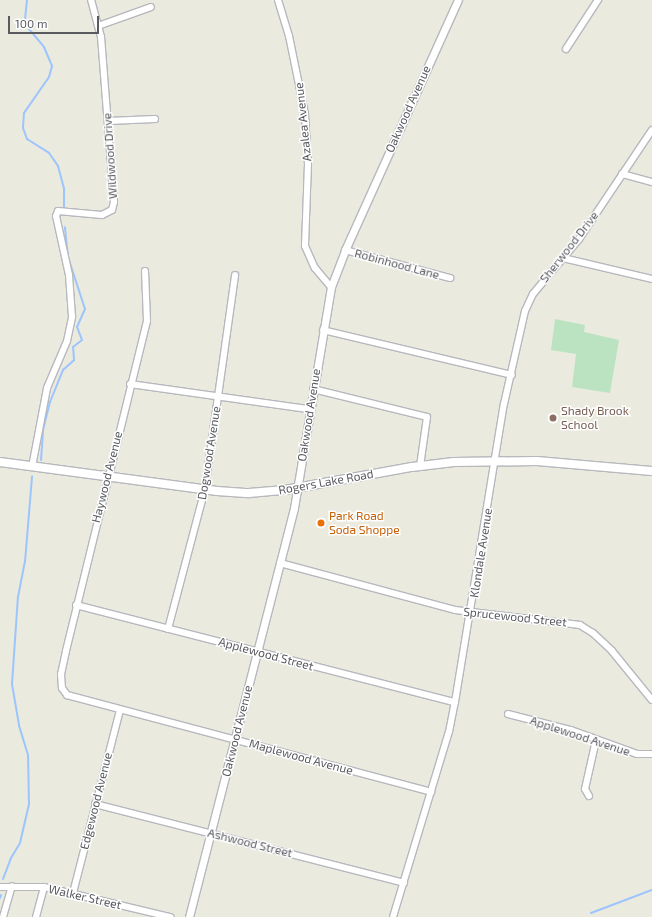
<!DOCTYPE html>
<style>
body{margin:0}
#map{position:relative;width:652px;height:917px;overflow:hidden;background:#ebeadf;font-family:"Exo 2",sans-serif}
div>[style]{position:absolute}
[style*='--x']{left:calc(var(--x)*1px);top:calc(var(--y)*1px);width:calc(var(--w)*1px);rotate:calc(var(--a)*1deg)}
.green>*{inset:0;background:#bbe3c1}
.stream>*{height:2px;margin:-1px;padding:0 1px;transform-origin:1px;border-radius:1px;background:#9dc5fd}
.roads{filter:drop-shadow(1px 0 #b7b8be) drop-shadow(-1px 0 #b7b8be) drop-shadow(0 1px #b7b8be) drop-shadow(0 -1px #b7b8be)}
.minor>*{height:6px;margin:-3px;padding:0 3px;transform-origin:3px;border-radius:3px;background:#fff}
.tertiary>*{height:7px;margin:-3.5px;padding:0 3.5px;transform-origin:3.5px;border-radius:3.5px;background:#fff}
.secondary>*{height:8px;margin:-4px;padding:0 4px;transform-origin:4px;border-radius:4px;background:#fff}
.dots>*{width:11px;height:11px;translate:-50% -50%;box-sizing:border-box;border:2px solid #fff;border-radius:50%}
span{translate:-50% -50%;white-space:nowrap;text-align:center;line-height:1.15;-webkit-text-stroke:3px #fff;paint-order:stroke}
.street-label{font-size:12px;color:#585a60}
.education-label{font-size:12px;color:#785e54}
.left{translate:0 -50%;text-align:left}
.food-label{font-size:12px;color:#c56008}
.scale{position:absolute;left:8px;top:16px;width:91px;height:18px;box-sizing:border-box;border:2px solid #585a60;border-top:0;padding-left:5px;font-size:12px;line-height:14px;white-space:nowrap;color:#585a60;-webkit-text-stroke:3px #fff;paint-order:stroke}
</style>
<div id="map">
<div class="green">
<div style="clip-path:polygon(555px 319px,585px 325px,584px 332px,619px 340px,610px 393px,572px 387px,576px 354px,551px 350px)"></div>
</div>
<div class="stream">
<div style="--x:27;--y:0;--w:20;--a:96"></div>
<div style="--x:25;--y:20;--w:10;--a:66"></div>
<div style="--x:29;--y:29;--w:23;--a:50"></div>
<div style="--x:44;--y:47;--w:21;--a:67"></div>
<div style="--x:52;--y:66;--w:11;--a:105"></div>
<div style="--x:49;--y:77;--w:44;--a:124.8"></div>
<div style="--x:24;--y:113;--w:15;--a:94"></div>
<div style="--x:23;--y:128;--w:12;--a:70"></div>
<div style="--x:27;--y:139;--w:26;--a:32"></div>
<div style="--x:49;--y:153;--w:16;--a:55"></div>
<div style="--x:58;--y:166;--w:24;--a:75"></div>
<div style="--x:64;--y:189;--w:18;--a:90"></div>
<div style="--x:41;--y:460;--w:30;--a:-86"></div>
<div style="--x:43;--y:430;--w:29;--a:-76"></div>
<div style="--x:50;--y:402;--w:35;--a:-68"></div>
<div style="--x:63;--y:370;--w:15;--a:-42"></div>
<div style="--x:74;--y:360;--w:13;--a:-94"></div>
<div style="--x:73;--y:347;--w:11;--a:-38"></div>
<div style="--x:82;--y:340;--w:14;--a:-111"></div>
<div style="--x:77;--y:327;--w:20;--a:-66"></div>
<div style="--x:85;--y:309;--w:55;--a:-108.1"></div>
<div style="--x:68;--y:257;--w:30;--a:-96"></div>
<div style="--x:3;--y:879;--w:22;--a:-69"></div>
<div style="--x:11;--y:858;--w:17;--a:-59"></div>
<div style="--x:20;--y:843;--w:39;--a:-77"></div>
<div style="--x:29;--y:805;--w:50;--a:-91.1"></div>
<div style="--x:28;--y:755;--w:31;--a:-107"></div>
<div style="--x:19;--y:725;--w:42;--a:-99.7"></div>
<div style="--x:12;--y:684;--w:87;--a:-86.1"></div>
<div style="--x:18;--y:597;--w:36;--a:-79"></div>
<div style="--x:25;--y:562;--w:86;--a:-85.3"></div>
<div style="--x:0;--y:898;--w:3;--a:-72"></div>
<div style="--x:591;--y:913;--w:65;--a:-20.7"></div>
</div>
<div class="roads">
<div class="minor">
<div style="--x:278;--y:0;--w:38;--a:73"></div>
<div style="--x:289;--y:36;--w:80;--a:78.4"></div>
<div style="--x:305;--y:114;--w:50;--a:86.6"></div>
<div style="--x:308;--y:164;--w:82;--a:92.1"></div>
<div style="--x:305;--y:246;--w:24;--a:66"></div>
<div style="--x:315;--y:268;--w:25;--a:50"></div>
<div style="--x:98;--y:26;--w:56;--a:-19.7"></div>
<div style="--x:566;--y:49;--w:59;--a:-56.9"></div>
<div style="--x:108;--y:121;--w:47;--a:-2.4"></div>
<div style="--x:622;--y:174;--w:31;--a:15"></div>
<div style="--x:345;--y:250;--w:109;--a:14.9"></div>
<div style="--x:563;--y:258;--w:91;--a:13.3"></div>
<div style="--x:145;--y:271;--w:50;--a:87.7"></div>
<div style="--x:147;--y:321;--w:340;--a:103.8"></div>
<div style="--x:66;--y:651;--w:24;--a:102"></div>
<div style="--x:61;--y:674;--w:14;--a:86"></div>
<div style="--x:62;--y:688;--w:9;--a:54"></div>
<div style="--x:67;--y:695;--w:377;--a:14.9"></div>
<div style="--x:323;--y:330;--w:194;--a:13.4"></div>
<div style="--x:130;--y:384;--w:181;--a:8"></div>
<div style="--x:313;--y:389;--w:117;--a:13.8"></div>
<div style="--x:427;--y:417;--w:49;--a:98.1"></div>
<div style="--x:32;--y:467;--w:80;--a:-79.2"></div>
<div style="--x:47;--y:388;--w:51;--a:-66.9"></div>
<div style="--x:67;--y:341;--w:25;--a:-78"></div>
<div style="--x:72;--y:317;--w:42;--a:-94.1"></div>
<div style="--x:69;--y:275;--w:60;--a:-102.4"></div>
<div style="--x:56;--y:216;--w:5;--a:-68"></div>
<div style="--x:58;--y:211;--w:44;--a:5.2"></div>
<div style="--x:102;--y:215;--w:11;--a:-27"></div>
<div style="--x:112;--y:210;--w:8;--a:-76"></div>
<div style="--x:114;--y:202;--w:166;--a:-94.5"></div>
<div style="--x:101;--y:37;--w:38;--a:-105"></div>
<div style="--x:280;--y:563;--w:181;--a:15"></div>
<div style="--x:455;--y:610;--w:126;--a:6.8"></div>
<div style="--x:580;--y:625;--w:15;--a:32"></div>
<div style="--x:593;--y:633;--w:26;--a:43"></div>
<div style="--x:612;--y:651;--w:63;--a:50.8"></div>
<div style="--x:76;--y:605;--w:391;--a:14.4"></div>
<div style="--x:168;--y:629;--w:145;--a:-75.2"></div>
<div style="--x:205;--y:489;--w:216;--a:-82"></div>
<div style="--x:508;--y:714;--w:65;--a:14.3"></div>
<div style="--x:571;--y:730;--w:70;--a:20"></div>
<div style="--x:637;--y:754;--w:15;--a:0"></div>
<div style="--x:589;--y:796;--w:8;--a:-120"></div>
<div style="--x:585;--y:789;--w:50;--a:-77.3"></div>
<div style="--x:95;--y:804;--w:319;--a:14.3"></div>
<div style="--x:0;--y:887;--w:44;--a:0"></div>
<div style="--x:44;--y:887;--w:130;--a:13.4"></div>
<div style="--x:73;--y:893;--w:189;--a:-75.6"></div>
<div style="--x:3;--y:917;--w:32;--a:-74"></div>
<div style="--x:36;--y:917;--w:31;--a:-75"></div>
<div style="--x:393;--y:917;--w:193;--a:-73.2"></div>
<div style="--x:449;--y:732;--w:31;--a:-79"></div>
<div style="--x:455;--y:702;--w:302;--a:-80.7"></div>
<div style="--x:504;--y:404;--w:95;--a:-77.3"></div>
<div style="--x:525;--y:311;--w:19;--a:-65"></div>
<div style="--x:533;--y:294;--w:72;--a:-50.1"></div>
<div style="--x:579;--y:239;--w:131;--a:-56.2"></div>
</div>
<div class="tertiary">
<div style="--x:189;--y:917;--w:422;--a:-75.6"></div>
<div style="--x:294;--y:508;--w:224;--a:-80.5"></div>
<div style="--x:331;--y:287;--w:40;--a:-69"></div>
<div style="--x:345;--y:250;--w:274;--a:-65.7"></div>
</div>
<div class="secondary">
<div style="--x:0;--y:462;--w:219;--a:7.6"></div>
<div style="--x:217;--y:491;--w:32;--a:4"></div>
<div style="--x:249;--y:493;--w:36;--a:-5"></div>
<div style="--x:285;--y:490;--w:129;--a:-10.3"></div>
<div style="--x:412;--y:467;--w:42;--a:-6.8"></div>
<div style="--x:454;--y:462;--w:83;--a:-0.7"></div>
<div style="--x:537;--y:461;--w:115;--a:5"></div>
</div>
</div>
<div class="dots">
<div style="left:553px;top:418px;background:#8d6e63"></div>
<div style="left:321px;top:523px;background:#e8710a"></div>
</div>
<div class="street-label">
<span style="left:408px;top:109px;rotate:-66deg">Oakwood Avenue</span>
<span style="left:303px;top:122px;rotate:-96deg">Azalea Avenue</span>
<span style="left:110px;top:156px;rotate:-94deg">Wildwood Drive</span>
<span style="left:569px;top:247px;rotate:-52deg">Sherwood Drive</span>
<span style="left:397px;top:264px;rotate:15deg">Robinhood Lane</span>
<span style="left:309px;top:415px;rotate:-81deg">Oakwood Avenue</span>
<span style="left:209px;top:453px;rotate:-81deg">Dogwood Avenue</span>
<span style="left:107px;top:477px;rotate:-76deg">Haywood Avenue</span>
<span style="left:326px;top:482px;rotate:-10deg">Rogers Lake Road</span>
<span style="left:481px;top:553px;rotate:-81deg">Klondale Avenue</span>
<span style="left:515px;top:617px;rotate:6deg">Sprucewood Street</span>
<span style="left:266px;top:654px;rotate:15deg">Applewood Street</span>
<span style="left:237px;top:731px;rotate:-76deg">Oakwood Avenue</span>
<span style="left:580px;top:736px;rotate:18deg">Applewood Avenue</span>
<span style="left:301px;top:757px;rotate:15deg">Maplewood Avenue</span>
<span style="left:96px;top:801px;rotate:-76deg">Edgewood Avenue</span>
<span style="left:250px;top:843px;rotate:14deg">Ashwood Street</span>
<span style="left:85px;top:897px;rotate:13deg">Walker Street</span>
</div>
<div class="education-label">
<span class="left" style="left:561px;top:418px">Shady Brook<br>School</span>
</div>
<div class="food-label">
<span class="left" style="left:329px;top:523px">Park Road<br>Soda Shoppe</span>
</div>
<div class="scale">100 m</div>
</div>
